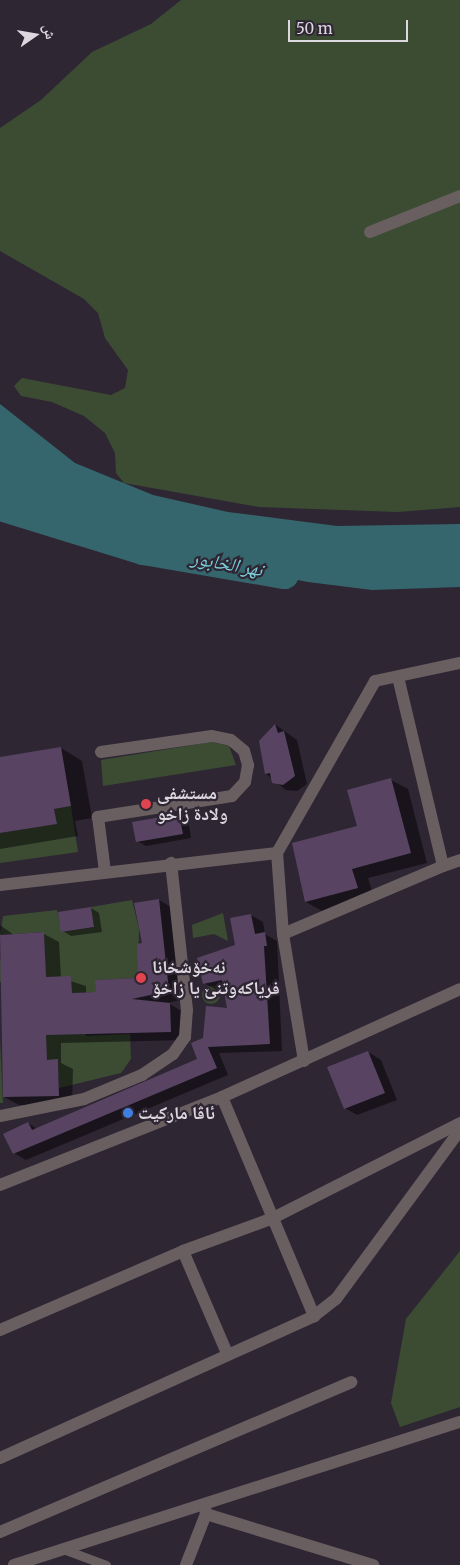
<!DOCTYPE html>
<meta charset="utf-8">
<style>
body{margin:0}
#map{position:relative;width:460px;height:1565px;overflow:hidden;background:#2f2634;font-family:Merriweather,"Noto Naskh Arabic",serif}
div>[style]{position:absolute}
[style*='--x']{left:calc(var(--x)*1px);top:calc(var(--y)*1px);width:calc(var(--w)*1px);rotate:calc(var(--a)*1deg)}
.green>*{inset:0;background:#3b4c33}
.round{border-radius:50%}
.water>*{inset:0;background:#35666d}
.shadow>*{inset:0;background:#0007}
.river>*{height:29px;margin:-14.5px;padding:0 14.5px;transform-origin:14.5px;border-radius:14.5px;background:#35666d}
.building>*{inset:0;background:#584462}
.service>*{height:9px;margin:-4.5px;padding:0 4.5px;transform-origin:4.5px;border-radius:4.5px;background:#695f61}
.minor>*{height:12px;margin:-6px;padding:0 6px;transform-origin:6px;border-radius:6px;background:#695f61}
.tertiary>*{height:12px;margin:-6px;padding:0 6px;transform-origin:6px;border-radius:6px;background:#695f61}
.dots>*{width:14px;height:14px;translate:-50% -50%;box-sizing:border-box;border:2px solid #2f2634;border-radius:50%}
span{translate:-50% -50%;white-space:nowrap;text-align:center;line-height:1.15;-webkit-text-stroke:4.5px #2f2634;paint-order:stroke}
.poi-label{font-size:18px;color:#ddd7e0;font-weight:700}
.left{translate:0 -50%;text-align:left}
.water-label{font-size:19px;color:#7acfdc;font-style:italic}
.north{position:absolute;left:10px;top:10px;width:50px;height:50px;-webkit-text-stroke:4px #2f2634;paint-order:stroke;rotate:77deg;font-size:14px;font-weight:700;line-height:20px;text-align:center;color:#ddd7e0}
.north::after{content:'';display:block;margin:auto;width:18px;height:22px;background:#ddd7e0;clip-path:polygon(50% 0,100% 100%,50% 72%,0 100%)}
.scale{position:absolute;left:288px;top:20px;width:120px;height:22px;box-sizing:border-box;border:2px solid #ddd7e0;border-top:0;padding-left:6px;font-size:15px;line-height:18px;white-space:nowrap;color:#ddd7e0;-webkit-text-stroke:4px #2f2634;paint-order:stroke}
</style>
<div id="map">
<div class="green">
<div style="clip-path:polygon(181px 0,460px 0,460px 507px,398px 512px,259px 507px,124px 483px,116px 473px,115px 453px,105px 433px,84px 416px,52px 402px,21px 396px,14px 386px,22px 378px,111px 395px,125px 388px,128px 370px,105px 338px,98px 313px,84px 299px,0 251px,0 128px,41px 100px,92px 52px,151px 24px)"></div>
<div style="clip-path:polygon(211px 742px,229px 746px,236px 765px,103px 786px,101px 760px)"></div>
<div style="clip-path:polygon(71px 806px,78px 852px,0 863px,0 833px,56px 824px,54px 809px)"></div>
<div style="clip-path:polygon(132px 900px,139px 929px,138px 978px,96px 980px,96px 992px,72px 993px,15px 980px,0 982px,0 960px,45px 957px,44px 932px,0 935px,3px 916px,57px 910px,62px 932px,94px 927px,91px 907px)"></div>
<div style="clip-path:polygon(223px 913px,228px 941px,214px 934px,193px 938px,192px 925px)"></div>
<div class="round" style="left:202px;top:986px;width:18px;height:18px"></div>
<div style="clip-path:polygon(85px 1021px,86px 1036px,130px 1034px,131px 1059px,121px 1073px,59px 1088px,58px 1060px,47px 1060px,33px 1035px)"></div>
<div style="clip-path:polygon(0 1039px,3px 1103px,0 1103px)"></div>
<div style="clip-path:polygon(460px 1251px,460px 1407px,400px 1427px,391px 1403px,406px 1319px)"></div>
</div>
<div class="water">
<div style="clip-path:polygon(0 404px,75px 463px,153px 495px,228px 512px,337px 526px,460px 524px,460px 587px,372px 590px,308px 582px,197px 560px,0 503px)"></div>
</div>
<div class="shadow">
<div style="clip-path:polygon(276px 725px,297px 740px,307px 784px,297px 791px,286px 790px,266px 774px,260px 741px)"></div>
<div style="clip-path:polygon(61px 748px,82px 761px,92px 818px,75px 821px,78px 836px,0 849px,0 759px)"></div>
<div style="clip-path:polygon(391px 780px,408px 789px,427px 863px,368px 878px,374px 898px,322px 911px,306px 902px)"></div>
<div style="clip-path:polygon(179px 815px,188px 820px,191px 838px,146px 846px,137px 841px)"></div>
<div style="clip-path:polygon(159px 900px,174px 909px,184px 999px,168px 1003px,185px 1013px,186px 1040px,61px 1043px,61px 1063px,73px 1069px,72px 1104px,19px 1105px,4px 1097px,0 925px,14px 935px,44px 934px,59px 942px,61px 978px,86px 986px,86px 994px,97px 993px,140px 979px,143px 945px)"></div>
<div style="clip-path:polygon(91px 908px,99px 913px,102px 932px,71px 936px,63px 931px)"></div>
<div style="clip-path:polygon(251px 915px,263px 922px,265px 934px,277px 941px,282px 1051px,219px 1053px,228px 1075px,26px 1160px,14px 1153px,28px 1123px,37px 1129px,198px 1060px,204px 1039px,229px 1009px,225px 988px,216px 990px,204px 983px,236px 945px,231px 919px)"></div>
<div style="clip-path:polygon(368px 1052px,381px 1060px,397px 1100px,357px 1115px,345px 1108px)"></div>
</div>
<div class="river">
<div style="--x:0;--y:506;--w:150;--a:17.1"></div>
<div style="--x:143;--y:550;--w:143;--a:9.7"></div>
</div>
<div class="building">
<div style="clip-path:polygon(275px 724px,278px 733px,284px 731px,295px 776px,283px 785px,272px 783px,270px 773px,265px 774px,259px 741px)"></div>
<div style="clip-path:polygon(61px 747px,71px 806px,54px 809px,57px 824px,0 833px,0 757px)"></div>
<div style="clip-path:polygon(391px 778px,411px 853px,352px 869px,358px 888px,305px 902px,292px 843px,357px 826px,347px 790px)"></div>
<div style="clip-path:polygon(179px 814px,183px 834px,136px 842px,132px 822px)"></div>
<div style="clip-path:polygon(159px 899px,169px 991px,132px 999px,170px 1003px,171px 1032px,46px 1035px,47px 1060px,58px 1059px,59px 1096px,3px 1097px,0 935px,44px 932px,46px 977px,71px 976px,72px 993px,96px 992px,95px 980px,138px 978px,137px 944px,142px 943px,134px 903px)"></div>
<div style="clip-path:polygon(91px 907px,94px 927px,61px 932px,58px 912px)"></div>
<div style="clip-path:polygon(251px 914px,255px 934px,265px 932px,267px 946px,264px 946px,270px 1044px,208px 1047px,217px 1068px,13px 1154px,3px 1134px,28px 1122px,32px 1130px,197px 1059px,191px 1043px,203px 1038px,206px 1006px,227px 1008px,222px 980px,203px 984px,197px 958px,235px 945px,230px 918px)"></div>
<div style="clip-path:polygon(368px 1051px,385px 1093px,344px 1109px,327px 1067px)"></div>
</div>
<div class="service">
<div style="--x:63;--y:1549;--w:46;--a:20.4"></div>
</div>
<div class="minor">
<div style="--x:370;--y:232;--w:97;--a:-21.8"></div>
<div style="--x:398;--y:677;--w:194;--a:76.6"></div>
<div style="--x:443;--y:866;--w:18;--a:-19"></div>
<div style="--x:101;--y:752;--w:112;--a:-8.2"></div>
<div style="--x:212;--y:736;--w:19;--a:12"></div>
<div style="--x:231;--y:740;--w:17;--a:40"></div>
<div style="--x:244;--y:751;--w:15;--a:74"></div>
<div style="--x:248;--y:765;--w:17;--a:100"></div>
<div style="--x:245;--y:782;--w:19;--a:133"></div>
<div style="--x:232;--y:796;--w:136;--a:171.1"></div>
<div style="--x:98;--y:817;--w:55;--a:82.7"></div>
<div style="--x:0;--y:885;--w:279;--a:-6.6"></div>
<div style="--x:283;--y:934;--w:174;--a:-23"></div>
<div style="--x:304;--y:1061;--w:129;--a:-99.4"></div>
<div style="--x:283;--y:934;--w:81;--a:-94.2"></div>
<div style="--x:277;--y:853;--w:198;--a:-60.3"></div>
<div style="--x:375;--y:681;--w:87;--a:-12"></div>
<div style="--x:222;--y:1097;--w:238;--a:67.2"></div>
<div style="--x:0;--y:1116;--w:86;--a:-11.4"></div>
<div style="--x:84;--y:1099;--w:63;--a:-22.5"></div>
<div style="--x:142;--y:1075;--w:37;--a:-34"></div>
<div style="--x:173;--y:1054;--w:21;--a:-55"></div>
<div style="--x:185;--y:1037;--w:27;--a:-86"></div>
<div style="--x:187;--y:1010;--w:148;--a:-96.2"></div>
<div style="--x:183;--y:1251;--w:111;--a:66.7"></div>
<div style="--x:0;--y:1330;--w:199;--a:-23.3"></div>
<div style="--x:183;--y:1251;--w:96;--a:-20.1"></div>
<div style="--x:273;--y:1218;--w:210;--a:-26.9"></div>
<div style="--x:0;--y:1458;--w:345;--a:-24.3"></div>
<div style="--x:314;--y:1316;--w:28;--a:-38"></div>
<div style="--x:336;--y:1299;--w:210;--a:-53.7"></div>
<div style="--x:206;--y:1514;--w:175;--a:17"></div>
<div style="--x:0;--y:1532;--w:382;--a:-23.1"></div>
<div style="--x:14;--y:1565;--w:468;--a:-17.8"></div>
<div style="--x:186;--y:1565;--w:55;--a:-68.6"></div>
<div style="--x:206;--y:1514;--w:7;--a:-98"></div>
</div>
<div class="tertiary">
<div style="--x:0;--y:1185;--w:239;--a:-21.6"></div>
<div style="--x:222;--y:1097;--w:261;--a:-24.4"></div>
</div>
<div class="dots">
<div style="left:146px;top:804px;background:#e0444e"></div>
<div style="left:141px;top:978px;background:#e0444e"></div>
<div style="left:128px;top:1113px;background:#3f7fe0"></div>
</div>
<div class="poi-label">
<span class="left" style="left:157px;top:804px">مستشفى<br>ولادة زاخو</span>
<span class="left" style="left:152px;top:978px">نه‌خۆشخانا<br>فرياكه‌وتنێ يا زاخۆ</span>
<span class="left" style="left:138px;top:1113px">ئاڤا ماركيت</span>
</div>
<div class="water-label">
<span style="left:227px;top:564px;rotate:10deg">نهر الخابور</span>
</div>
<div class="north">ش</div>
<div class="scale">50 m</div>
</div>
